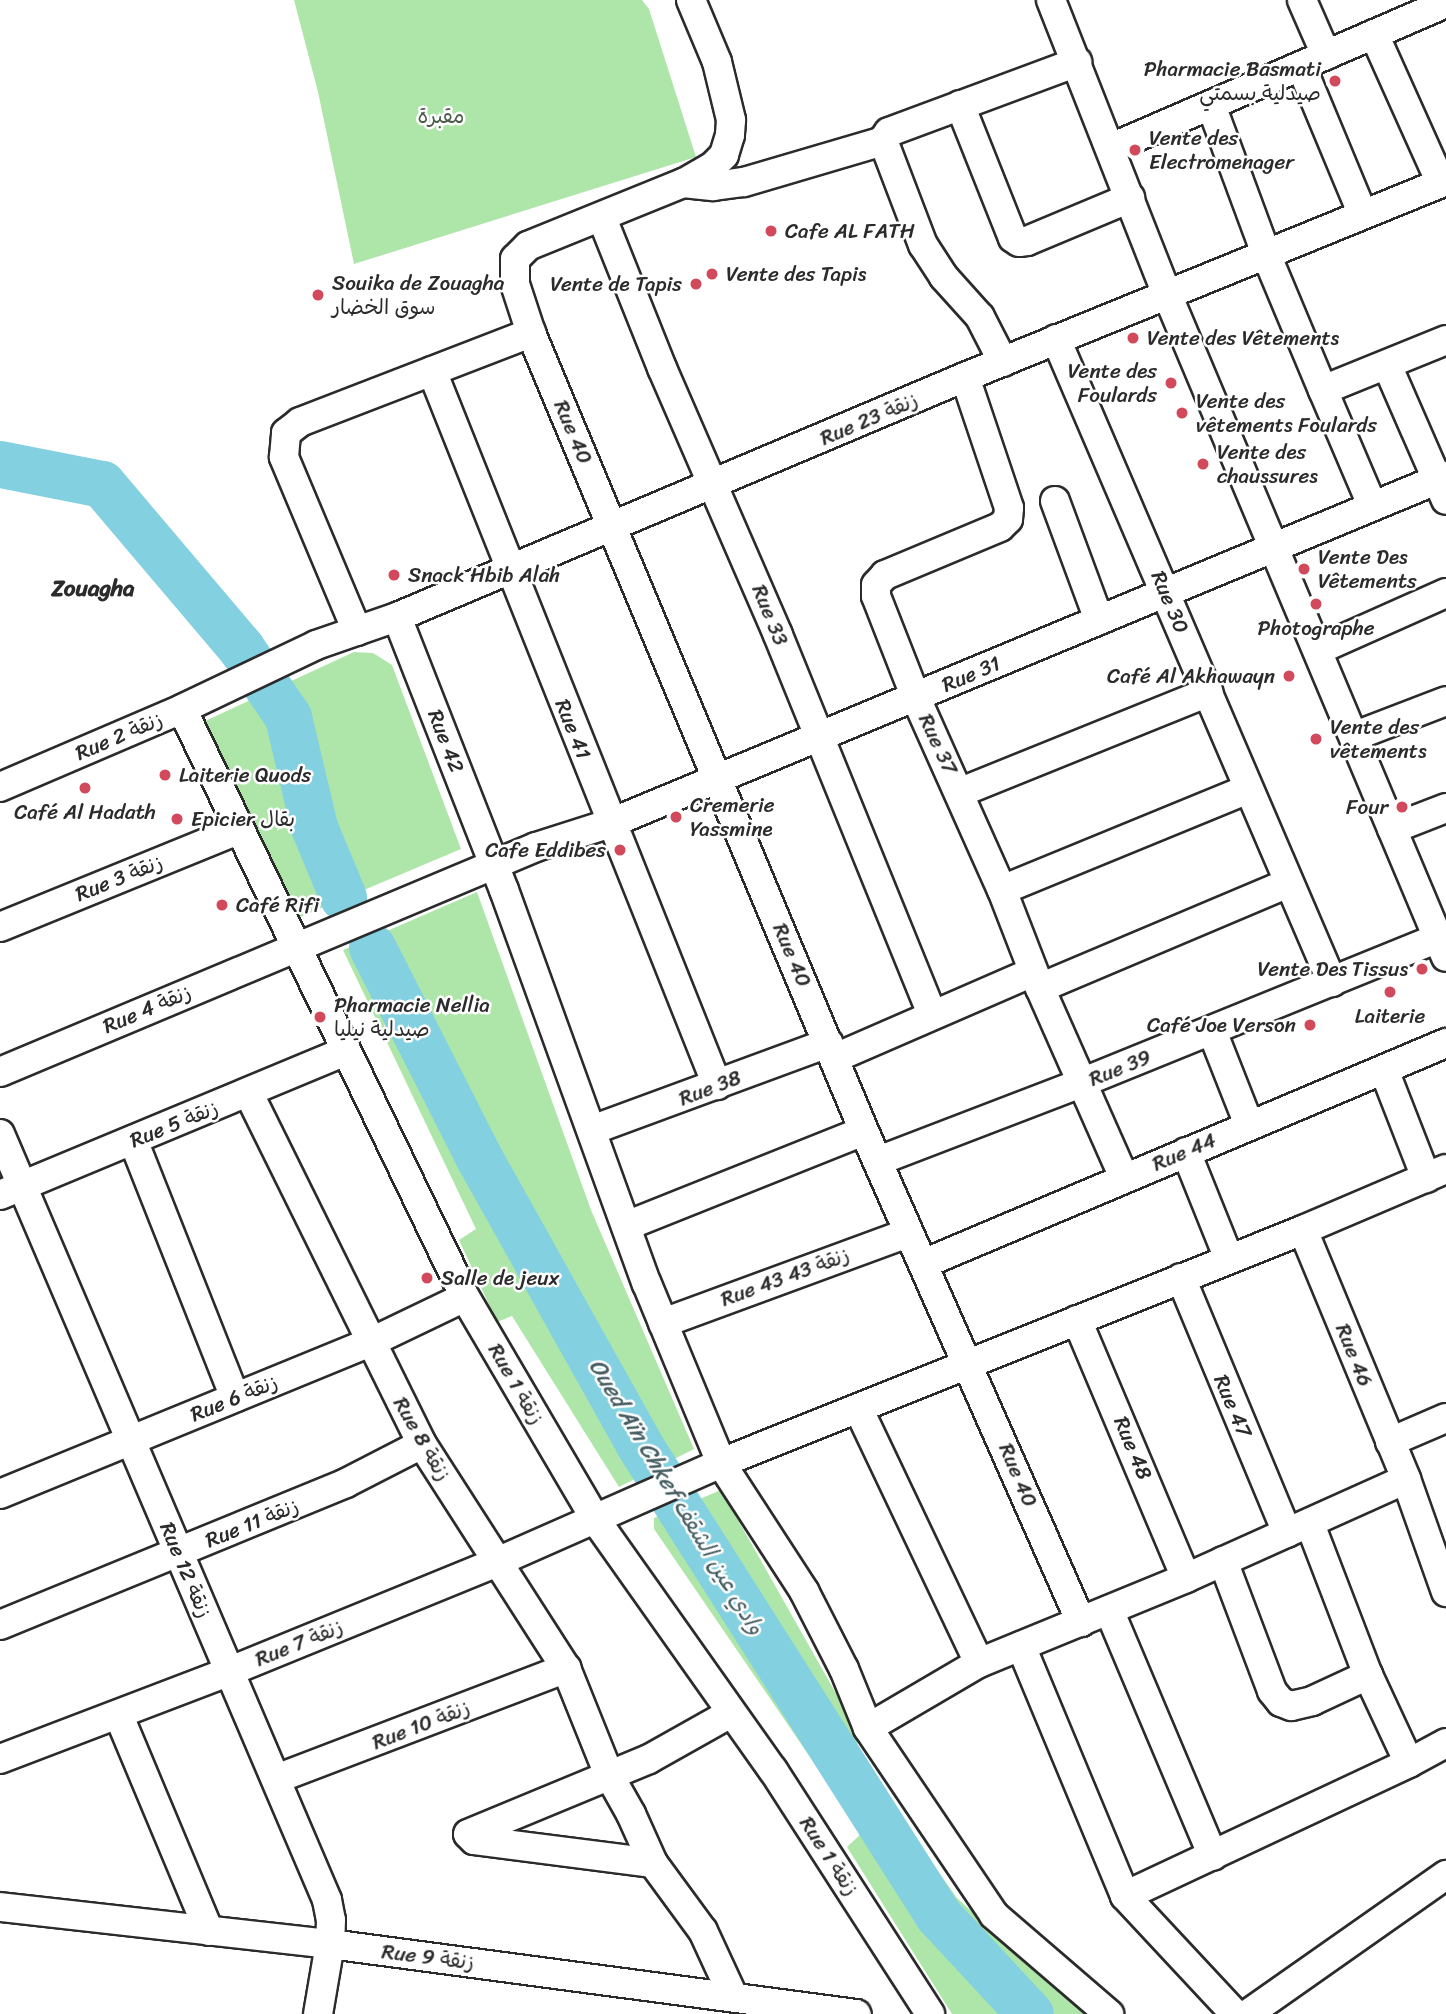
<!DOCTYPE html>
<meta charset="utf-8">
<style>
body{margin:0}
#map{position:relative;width:1446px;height:2014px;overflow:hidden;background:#fff;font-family:Sriracha,"Playpen Sans Arabic",sans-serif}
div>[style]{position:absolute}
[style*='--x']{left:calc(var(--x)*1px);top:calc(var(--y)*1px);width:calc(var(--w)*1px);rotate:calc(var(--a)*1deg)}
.green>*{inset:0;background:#aee6a9}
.river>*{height:47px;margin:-23.5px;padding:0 23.5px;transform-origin:23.5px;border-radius:23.5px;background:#82d0e0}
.roads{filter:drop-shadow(2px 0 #2b2b2b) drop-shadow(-2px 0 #2b2b2b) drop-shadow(0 2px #2b2b2b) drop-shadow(0 -2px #2b2b2b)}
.minor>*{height:28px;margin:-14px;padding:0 14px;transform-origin:14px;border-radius:14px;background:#fff}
.dots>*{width:19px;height:19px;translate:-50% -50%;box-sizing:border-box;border:4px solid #fff;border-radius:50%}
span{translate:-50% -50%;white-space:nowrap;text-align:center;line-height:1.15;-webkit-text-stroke:5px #fff;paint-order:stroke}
.poi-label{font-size:21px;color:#2b2b2b}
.right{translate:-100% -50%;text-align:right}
.left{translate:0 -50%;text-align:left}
.park-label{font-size:21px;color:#4c5a4a}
.street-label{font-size:21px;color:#2b2b2b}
.neighbourhood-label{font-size:23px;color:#2b2b2b;font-weight:700}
.water-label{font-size:23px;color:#455d61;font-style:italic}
</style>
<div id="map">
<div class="green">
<div style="clip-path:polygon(294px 0,642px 0,649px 9px,696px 157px,354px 264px,318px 92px)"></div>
<div style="clip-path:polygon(354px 652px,373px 653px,392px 665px,461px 849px,300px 917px,205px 721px)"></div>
<div style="clip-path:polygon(477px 892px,591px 1210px,694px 1449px,619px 1487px,512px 1316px,497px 1322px,459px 1240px,476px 1229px,343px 950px)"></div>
<div style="clip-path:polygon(721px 1490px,860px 1736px,854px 1753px,957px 1898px,1085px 2014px,952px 2014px,847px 1847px,862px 1833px,654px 1529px,654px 1518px)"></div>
</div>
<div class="river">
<div style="--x:0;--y:464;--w:104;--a:11.1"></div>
<div style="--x:102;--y:484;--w:215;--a:49.7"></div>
<div style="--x:241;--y:648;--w:83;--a:55.7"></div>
<div style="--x:288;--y:717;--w:113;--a:76.7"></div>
<div style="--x:314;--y:827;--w:76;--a:67.5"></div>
<div style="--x:372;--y:947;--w:234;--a:63.1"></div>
<div style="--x:478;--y:1156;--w:332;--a:60.8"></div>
<div style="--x:640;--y:1446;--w:556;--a:57.57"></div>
<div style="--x:938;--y:1915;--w:135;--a:47.1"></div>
</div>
<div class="roads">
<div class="minor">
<div style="--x:691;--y:0;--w:67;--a:67.2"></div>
<div style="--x:717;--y:62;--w:60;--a:76.4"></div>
<div style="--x:731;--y:120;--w:15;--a:94"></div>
<div style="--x:730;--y:135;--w:21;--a:107"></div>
<div style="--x:724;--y:155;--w:16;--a:135"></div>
<div style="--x:713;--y:166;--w:34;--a:150"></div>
<div style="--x:683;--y:183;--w:167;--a:157.9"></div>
<div style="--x:528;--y:246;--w:18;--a:135"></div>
<div style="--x:515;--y:259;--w:25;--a:90"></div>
<div style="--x:515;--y:284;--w:52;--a:71.9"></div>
<div style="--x:531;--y:333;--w:865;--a:67.35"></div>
<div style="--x:864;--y:1131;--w:537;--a:66.16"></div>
<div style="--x:1051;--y:0;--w:316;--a:68.5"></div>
<div style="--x:1167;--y:294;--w:719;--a:67.18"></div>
<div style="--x:1302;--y:0;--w:60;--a:66.4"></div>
<div style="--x:1374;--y:34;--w:163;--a:65.8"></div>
<div style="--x:1301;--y:66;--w:161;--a:67.4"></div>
<div style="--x:960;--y:105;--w:143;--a:68.3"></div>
<div style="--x:1013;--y:238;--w:7;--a:34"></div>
<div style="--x:1019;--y:242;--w:8;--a:-7"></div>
<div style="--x:1027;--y:241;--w:112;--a:-22.7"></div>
<div style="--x:1211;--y:105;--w:159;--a:69.7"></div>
<div style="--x:1266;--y:254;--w:147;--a:67.3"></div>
<div style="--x:1111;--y:148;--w:365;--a:-23.4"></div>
<div style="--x:683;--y:183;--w:31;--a:6"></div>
<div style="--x:714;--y:186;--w:30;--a:-8"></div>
<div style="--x:744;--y:182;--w:145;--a:-16.4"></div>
<div style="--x:602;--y:218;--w:162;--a:68.2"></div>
<div style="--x:662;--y:368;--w:291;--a:66.5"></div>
<div style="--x:778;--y:635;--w:410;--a:67.9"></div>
<div style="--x:1056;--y:339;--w:700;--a:66.77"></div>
<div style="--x:1003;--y:362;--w:51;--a:-117.1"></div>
<div style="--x:980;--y:317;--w:54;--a:-132"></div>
<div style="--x:944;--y:277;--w:38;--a:-123"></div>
<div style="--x:923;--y:245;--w:112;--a:-110.9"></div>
<div style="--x:883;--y:140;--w:10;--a:-53"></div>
<div style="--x:889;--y:132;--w:201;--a:-20.4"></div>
<div style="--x:1387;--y:365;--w:147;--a:66.4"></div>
<div style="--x:432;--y:371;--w:769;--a:68.24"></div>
<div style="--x:965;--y:377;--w:138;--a:71.4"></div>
<div style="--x:1009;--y:508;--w:11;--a:95"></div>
<div style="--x:1008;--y:519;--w:11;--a:135"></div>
<div style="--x:1000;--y:527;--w:125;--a:157.3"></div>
<div style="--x:885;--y:575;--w:13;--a:132"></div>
<div style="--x:876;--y:585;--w:11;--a:90"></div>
<div style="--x:876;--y:596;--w:110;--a:68.6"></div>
<div style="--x:916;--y:698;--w:210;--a:65.9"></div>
<div style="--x:1002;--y:890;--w:105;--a:68.8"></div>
<div style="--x:1040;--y:988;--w:208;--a:66.1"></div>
<div style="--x:1055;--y:501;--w:127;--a:69.7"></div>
<div style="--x:1372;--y:505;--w:125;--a:-113.1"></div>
<div style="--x:1323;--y:390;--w:133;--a:-22.1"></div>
<div style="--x:397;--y:617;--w:293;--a:68.6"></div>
<div style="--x:504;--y:890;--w:419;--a:70.1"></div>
<div style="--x:647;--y:1284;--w:194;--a:67.5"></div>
<div style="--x:721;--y:1463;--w:153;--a:57"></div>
<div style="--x:804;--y:1591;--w:88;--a:62.9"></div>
<div style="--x:844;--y:1669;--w:64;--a:67.9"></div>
<div style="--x:868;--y:1728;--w:225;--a:56"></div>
<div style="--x:994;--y:1915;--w:152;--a:40.7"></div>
<div style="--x:357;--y:631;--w:189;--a:-112.8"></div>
<div style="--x:284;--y:457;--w:24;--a:-85"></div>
<div style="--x:286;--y:433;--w:18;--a:-38"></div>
<div style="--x:300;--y:422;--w:248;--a:-21.1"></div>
<div style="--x:1318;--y:650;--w:140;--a:-24"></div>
<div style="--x:182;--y:709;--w:653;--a:64.3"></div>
<div style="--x:465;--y:1297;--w:257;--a:59.6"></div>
<div style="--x:595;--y:1519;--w:308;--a:54.7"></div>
<div style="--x:773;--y:1770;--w:290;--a:57.2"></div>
<div style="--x:1355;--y:736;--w:97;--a:-21"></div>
<div style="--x:0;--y:787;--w:198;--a:-23.2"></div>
<div style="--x:182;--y:709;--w:148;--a:-25.5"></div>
<div style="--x:316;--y:645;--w:86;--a:-19.1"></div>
<div style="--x:397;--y:617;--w:617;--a:-22.91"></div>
<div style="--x:965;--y:377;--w:519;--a:-22.17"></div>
<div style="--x:961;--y:792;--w:267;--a:-22"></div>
<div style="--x:1392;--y:829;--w:58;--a:-21.3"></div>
<div style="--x:1002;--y:890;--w:266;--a:-22.3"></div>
<div style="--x:0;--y:927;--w:257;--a:-22.2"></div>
<div style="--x:1040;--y:988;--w:270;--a:-22.9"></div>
<div style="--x:1212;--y:1031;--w:101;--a:68.5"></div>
<div style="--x:835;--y:1058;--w:216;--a:-23.5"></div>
<div style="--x:1384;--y:1070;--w:116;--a:68.7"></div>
<div style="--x:0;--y:1072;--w:581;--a:-22.77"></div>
<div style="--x:536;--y:847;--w:79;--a:-17.7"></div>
<div style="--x:611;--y:823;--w:904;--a:-22.57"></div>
<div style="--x:249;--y:1094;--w:390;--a:63.7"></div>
<div style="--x:422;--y:1444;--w:266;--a:57.3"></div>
<div style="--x:566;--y:1668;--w:115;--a:68.1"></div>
<div style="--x:609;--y:1775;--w:45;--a:60.6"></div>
<div style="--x:631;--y:1814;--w:54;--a:65.8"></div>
<div style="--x:653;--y:1863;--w:84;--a:53.7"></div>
<div style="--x:703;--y:1931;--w:72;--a:65.2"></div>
<div style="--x:592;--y:1130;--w:252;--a:-20.2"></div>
<div style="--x:0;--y:1134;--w:833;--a:66.88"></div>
<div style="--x:327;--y:1900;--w:20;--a:79"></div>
<div style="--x:331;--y:1920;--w:24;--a:92"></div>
<div style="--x:330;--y:1944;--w:71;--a:99.7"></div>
<div style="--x:133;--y:1140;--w:277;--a:68.4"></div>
<div style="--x:1186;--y:1152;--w:115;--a:68.1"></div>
<div style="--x:878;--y:1161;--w:217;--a:-21"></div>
<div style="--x:1081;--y:1083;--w:394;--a:-22.1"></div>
<div style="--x:0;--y:1195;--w:375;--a:-22.6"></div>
<div style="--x:626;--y:1226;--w:256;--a:-21.8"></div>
<div style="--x:1303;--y:1230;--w:269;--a:67.5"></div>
<div style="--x:1406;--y:1479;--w:120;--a:70.5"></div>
<div style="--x:923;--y:1264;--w:568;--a:-22.91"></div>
<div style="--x:1181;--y:1278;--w:276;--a:67.4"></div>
<div style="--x:1077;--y:1320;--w:280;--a:67.1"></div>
<div style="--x:663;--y:1323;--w:261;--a:-20.2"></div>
<div style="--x:859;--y:1410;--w:280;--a:64.6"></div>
<div style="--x:1390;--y:1442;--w:61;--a:-23.2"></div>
<div style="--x:0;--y:1494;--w:399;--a:-22.3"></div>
<div style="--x:369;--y:1343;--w:106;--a:-25.6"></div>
<div style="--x:1310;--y:1524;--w:162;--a:69"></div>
<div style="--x:1368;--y:1675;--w:97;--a:65"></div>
<div style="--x:1223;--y:1561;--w:139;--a:69.3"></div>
<div style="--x:1272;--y:1691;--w:14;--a:51"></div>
<div style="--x:1281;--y:1702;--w:11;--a:22"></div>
<div style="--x:1291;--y:1706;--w:22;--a:-13"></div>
<div style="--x:1312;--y:1701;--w:62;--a:-24.9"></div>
<div style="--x:1109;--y:1610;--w:267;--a:67.1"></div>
<div style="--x:0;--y:1625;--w:374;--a:-22.3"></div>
<div style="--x:346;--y:1483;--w:85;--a:-27.2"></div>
<div style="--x:1021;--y:1646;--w:271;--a:67.4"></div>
<div style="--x:1125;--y:1896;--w:314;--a:-25.1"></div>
<div style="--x:1409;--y:1763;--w:42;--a:-28.4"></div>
<div style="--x:119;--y:1716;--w:233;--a:67.3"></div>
<div style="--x:868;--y:1728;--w:129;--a:-30.4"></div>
<div style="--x:979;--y:1663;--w:224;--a:-22.3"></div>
<div style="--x:1186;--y:1578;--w:241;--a:-24.2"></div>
<div style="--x:0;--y:1759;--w:244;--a:-20.9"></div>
<div style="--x:228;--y:1672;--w:291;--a:-22.2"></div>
<div style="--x:497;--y:1562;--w:245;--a:-23.8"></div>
<div style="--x:721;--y:1463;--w:627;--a:-21.82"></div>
<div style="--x:1303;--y:1230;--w:155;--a:-23.1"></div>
<div style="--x:276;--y:1779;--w:311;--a:-20.9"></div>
<div style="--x:653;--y:1863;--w:180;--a:-172.7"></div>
<div style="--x:474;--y:1840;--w:8;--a:-135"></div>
<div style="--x:468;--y:1834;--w:196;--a:-22.5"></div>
<div style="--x:649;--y:1759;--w:94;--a:-29.3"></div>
<div style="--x:1125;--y:1896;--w:161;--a:47"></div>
<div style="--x:0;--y:1907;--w:332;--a:6.4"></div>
<div style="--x:330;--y:1944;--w:531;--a:7.58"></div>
<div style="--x:1248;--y:2014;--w:242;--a:-35.1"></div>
</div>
</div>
<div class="dots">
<div style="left:1335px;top:81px;background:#d1495b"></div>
<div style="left:1135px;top:150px;background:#d1495b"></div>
<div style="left:771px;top:231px;background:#d1495b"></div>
<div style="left:712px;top:274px;background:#d1495b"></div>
<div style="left:696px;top:284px;background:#d1495b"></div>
<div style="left:318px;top:295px;background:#d1495b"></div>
<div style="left:1133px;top:338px;background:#d1495b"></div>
<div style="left:1171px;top:383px;background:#d1495b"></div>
<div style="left:1182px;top:413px;background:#d1495b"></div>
<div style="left:1203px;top:464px;background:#d1495b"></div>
<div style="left:1304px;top:569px;background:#d1495b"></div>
<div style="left:394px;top:575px;background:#d1495b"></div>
<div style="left:1316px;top:604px;background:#d1495b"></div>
<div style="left:1289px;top:676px;background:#d1495b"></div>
<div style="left:1316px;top:739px;background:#d1495b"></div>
<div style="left:165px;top:775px;background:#d1495b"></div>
<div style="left:85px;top:788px;background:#d1495b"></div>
<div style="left:1402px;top:807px;background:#d1495b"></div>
<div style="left:676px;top:817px;background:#d1495b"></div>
<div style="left:177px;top:819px;background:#d1495b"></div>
<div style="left:620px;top:850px;background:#d1495b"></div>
<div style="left:222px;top:905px;background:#d1495b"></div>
<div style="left:1422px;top:969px;background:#d1495b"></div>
<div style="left:1390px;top:992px;background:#d1495b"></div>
<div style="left:320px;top:1017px;background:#d1495b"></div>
<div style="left:1310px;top:1025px;background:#d1495b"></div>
<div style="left:427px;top:1278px;background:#d1495b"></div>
</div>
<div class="poi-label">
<span class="right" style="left:1321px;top:81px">Pharmacie Basmati<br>صيدلية بسمتي</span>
<span class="left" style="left:1149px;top:150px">Vente des<br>Electromenager</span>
<span class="left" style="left:785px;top:231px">Cafe AL FATH</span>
<span class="left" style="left:726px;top:274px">Vente des Tapis</span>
<span class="left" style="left:332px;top:295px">Souika de Zouagha<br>سوق الخضار</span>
<span class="right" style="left:682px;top:284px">Vente de Tapis</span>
<span class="left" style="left:1147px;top:338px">Vente des Vêtements</span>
<span class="right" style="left:1157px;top:383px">Vente des<br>Foulards</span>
<span class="left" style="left:1196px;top:413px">Vente des<br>vêtements Foulards</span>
<span class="left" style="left:1217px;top:464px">Vente des<br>chaussures</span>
<span class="left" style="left:1318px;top:569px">Vente Des<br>Vêtements</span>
<span class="left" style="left:408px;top:575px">Snack Hbib Alah</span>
<span style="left:1316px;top:628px">Photographe</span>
<span class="right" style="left:1275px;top:676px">Café Al Akhawayn</span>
<span class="left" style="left:1330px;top:739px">Vente des<br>vêtements</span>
<span class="left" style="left:179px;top:775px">Laiterie Quods</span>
<span class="left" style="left:690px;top:817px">Cremerie<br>Yassmine</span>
<span class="right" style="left:1388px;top:807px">Four</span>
<span style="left:85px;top:812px">Café Al Hadath</span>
<span class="left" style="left:191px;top:819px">Epicier بقال</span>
<span class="right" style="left:606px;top:850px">Cafe Eddibes</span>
<span class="left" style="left:236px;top:905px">Café Rifi</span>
<span class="right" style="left:1408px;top:969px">Vente Des Tissus</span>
<span class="left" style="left:334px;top:1017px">Pharmacie Nellia<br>صيدلية نيليا</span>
<span style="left:1390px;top:1016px">Laiterie</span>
<span class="right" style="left:1296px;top:1025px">Café Joe Verson</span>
<span class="left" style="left:441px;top:1278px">Salle de jeux</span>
</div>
<div class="park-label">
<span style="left:441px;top:116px">مقبرة</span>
</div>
<div class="street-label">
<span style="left:869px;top:419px;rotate:-23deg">Rue 23 زنقة</span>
<span style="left:573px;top:432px;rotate:67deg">Rue 40</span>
<span style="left:1170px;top:602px;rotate:67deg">Rue 30</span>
<span style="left:770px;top:615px;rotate:68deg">Rue 33</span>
<span style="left:971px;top:674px;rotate:-23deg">Rue 31</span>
<span style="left:573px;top:729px;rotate:68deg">Rue 41</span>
<span style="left:119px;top:736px;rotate:-23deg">Rue 2 زنقة</span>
<span style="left:446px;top:741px;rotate:69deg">Rue 42</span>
<span style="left:938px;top:744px;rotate:65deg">Rue 37</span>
<span style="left:119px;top:878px;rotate:-22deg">Rue 3 زنقة</span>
<span style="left:792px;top:955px;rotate:67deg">Rue 40</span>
<span style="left:147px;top:1009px;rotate:-23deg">Rue 4 زنقة</span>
<span style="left:1120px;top:1068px;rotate:-22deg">Rue 39</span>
<span style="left:710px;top:1088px;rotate:-21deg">Rue 38</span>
<span style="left:174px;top:1124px;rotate:-22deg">Rue 5 زنقة</span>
<span style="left:1184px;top:1152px;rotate:-23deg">Rue 44</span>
<span style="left:785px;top:1277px;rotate:-20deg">Rue 43 زنقة 43</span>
<span style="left:1354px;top:1355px;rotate:68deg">Rue 46</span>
<span style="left:516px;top:1384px;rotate:60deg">Rue 1 زنقة</span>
<span style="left:234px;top:1398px;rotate:-22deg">Rue 6 زنقة</span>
<span style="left:1233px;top:1406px;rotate:67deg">Rue 47</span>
<span style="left:422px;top:1439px;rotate:60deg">Rue 8 زنقة</span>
<span style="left:1133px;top:1448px;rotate:67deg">Rue 48</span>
<span style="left:1018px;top:1475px;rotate:67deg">Rue 40</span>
<span style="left:252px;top:1523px;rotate:-22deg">Rue 11 زنقة</span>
<span style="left:186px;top:1570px;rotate:67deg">Rue 12 زنقة</span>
<span style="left:299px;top:1643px;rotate:-22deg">Rue 7 زنقة</span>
<span style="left:421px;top:1725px;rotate:-21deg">Rue 10 زنقة</span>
<span style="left:829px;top:1856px;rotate:57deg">Rue 1 زنقة</span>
<span style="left:428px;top:1957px;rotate:7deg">Rue 9 زنقة</span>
</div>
<div class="neighbourhood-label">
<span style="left:93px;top:589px">Zouagha</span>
</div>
<div class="water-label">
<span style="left:676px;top:1497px;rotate:59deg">Oued Aïn Chkef وادي عين الشقف</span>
</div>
</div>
